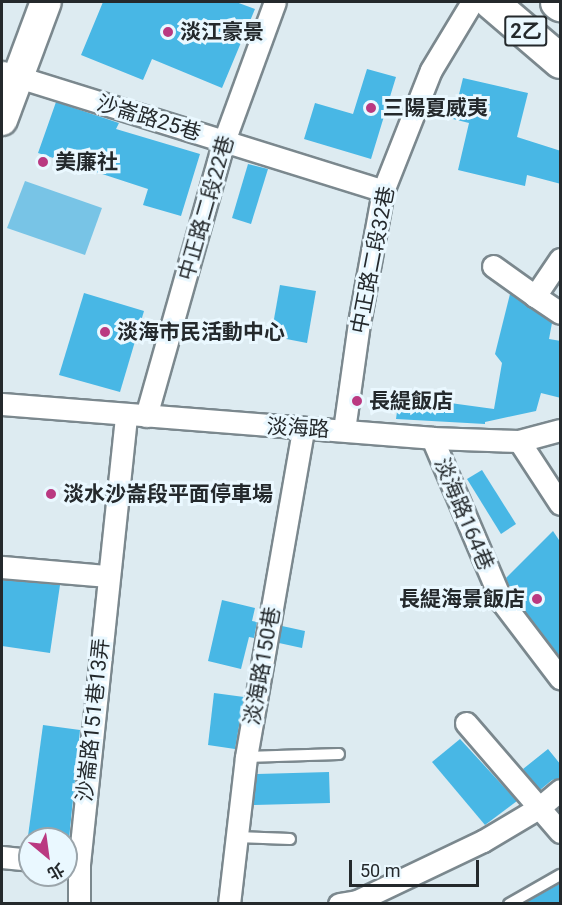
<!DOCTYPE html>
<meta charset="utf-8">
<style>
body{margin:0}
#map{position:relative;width:562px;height:905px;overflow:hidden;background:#ddebf1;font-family:Roboto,"Noto Sans TC",sans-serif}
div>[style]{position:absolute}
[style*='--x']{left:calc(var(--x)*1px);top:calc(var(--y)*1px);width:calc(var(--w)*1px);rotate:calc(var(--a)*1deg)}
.green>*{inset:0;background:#78c4e6}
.building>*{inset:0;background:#48b7e5}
.roads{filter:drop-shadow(2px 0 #7b888e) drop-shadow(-2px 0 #7b888e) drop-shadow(0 2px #7b888e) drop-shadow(0 -2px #7b888e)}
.lane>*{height:10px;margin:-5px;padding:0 5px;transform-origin:5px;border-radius:5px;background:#fff}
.street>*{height:21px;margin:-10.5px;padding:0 10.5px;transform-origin:10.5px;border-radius:10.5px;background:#fff}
.secondary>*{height:30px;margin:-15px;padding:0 15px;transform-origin:15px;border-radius:15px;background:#fff}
.primary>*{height:33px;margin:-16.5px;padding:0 16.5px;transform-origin:16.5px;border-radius:16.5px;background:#fff}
.dots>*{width:16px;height:16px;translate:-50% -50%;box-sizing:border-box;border:3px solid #eaf8ff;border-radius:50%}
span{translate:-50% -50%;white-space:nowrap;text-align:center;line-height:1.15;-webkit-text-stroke:6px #eaf8ff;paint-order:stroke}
.shield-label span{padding:2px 4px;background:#eaf8ff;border:2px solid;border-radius:4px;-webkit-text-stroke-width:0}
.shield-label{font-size:20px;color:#24292c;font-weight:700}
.poi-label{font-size:21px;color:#24292c;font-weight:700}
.left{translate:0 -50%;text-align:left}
.right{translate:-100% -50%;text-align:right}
.street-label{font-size:21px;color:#24292c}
.frame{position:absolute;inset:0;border:3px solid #24292c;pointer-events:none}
.north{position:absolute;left:18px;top:827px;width:60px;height:60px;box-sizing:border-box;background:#eaf8ff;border:2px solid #9ba5ab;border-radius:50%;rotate:151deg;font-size:16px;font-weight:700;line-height:24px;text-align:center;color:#24292c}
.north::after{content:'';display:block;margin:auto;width:21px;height:27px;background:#ba3981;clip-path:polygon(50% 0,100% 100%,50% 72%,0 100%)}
.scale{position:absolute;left:349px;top:860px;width:130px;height:27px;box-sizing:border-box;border:3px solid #24292c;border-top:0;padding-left:8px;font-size:18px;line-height:21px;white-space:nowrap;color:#24292c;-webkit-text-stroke:4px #eaf8ff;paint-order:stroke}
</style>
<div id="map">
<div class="green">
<div style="clip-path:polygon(25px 181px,102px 208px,85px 255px,7px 228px)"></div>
</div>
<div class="building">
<div style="clip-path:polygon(103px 2px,236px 2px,255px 9px,222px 88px,152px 59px,143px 80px,81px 55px)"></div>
<div style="clip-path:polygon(367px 69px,396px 77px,371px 159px,304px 139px,315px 103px,353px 114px)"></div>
<div style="clip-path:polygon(463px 78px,528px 93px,517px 137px,561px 151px,561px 184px,527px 175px,525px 186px,458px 170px,469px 123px,453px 119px)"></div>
<div style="clip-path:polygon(56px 102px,119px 123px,116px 129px,200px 154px,181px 216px,143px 205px,148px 189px,38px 153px)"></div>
<div style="clip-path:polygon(248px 164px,268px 169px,251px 224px,232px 218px)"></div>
<div style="clip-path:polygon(280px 285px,316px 291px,307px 343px,271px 336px)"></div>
<div style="clip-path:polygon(84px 293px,144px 311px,120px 392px,59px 375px)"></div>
<div style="clip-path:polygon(510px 294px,552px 323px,549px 339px,561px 341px,561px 398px,541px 393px,536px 411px,485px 422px,485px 424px,396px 419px,399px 396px,494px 409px,502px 363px,495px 354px)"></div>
<div style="clip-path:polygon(482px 470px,516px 524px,501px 534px,467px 479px)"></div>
<div style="clip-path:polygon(553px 531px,561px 543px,561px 658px,513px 596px,506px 578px)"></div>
<div style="clip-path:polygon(2px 580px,60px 585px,50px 653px,2px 646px)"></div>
<div style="clip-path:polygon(222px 600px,255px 608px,252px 621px,257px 622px,254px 638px,249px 637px,241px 669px,208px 661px)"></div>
<div style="clip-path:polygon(282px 626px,305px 631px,302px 648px,279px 643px)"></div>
<div style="clip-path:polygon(214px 693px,244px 697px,235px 749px,208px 745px)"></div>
<div style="clip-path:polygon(43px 725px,80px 730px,69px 839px,28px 836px)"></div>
<div style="clip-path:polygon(460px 739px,517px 801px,485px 825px,432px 762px)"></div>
<div style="clip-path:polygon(548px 749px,561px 765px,561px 778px,552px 780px,540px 790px,523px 769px)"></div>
<div style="clip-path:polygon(329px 772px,330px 803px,253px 805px,257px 774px)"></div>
<div style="clip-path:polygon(561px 883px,561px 903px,525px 903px)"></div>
</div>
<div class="roads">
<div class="lane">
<div style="--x:246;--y:757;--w:93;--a:-1.8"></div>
<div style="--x:237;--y:837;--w:53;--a:2.2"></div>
<div style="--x:509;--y:904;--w:59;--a:-29.6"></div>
</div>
<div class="street">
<div style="--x:2;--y:72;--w:399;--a:17.3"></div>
<div style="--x:560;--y:259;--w:45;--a:124"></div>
<div style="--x:535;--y:296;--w:30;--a:34"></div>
<div style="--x:493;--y:266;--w:52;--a:35.5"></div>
<div style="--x:2;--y:404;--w:431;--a:4.5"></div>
<div style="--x:432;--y:438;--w:87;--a:2"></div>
<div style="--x:519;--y:441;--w:42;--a:-15"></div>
<div style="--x:146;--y:416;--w:286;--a:-74.2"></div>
<div style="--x:224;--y:141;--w:148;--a:-69.9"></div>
<div style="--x:344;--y:430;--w:108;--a:-82"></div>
<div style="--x:359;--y:323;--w:134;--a:-79.7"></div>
<div style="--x:383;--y:191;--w:130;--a:-68.4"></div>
<div style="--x:431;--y:70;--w:79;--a:-58.9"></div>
<div style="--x:432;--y:438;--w:178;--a:66.9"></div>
<div style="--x:502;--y:602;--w:96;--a:52.7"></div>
<div style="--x:519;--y:441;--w:75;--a:56.9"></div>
<div style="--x:2;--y:567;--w:105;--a:4.9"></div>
<div style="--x:466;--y:723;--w:144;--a:49.2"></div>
<div style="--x:2;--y:857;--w:28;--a:6"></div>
<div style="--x:79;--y:904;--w:40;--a:-90"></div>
<div style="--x:79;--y:864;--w:451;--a:-84"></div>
<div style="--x:229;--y:904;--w:148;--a:-83.4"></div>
<div style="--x:246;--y:757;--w:332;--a:-80.1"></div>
<div style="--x:339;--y:904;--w:18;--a:-9"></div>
<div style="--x:357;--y:901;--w:140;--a:-25.5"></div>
<div style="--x:483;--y:841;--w:66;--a:-30.8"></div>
<div style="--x:540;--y:807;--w:26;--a:-40"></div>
</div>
<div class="secondary">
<div style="--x:2;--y:120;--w:126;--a:-69.6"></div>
</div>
<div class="primary">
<div style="--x:491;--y:2;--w:91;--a:40.5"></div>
<div style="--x:557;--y:2;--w:4;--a:34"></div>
</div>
</div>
<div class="dots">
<div style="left:168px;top:32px;background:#ba3981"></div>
<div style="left:371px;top:108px;background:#ba3981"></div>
<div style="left:43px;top:162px;background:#ba3981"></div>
<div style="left:105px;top:332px;background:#ba3981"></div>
<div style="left:357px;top:401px;background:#ba3981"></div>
<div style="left:51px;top:494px;background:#ba3981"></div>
<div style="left:537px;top:599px;background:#ba3981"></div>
</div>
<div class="shield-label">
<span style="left:526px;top:31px">2乙</span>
</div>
<div class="poi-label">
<span class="left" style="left:180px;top:32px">淡江豪景</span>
<span class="left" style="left:383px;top:108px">三陽夏威夷</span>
<span class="left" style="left:55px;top:162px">美廉社</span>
<span class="left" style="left:117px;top:332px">淡海市民活動中心</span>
<span class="left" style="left:369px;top:401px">長緹飯店</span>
<span class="left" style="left:63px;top:494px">淡水沙崙段平面停車場</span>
<span class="right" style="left:525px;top:599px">長緹海景飯店</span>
</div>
<div class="street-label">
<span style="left:149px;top:118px;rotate:17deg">沙崙路25巷</span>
<span style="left:206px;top:208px;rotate:-74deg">中正路二段22巷</span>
<span style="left:373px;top:260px;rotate:-79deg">中正路二段32巷</span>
<span style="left:298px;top:428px;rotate:3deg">淡海路</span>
<span style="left:464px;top:514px;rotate:67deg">淡海路164巷</span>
<span style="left:262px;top:666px;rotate:-80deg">淡海路150巷</span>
<span style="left:93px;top:720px;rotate:-84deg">沙崙路151巷13弄</span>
</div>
<div class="frame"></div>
<div class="north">北</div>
<div class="scale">50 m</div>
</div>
